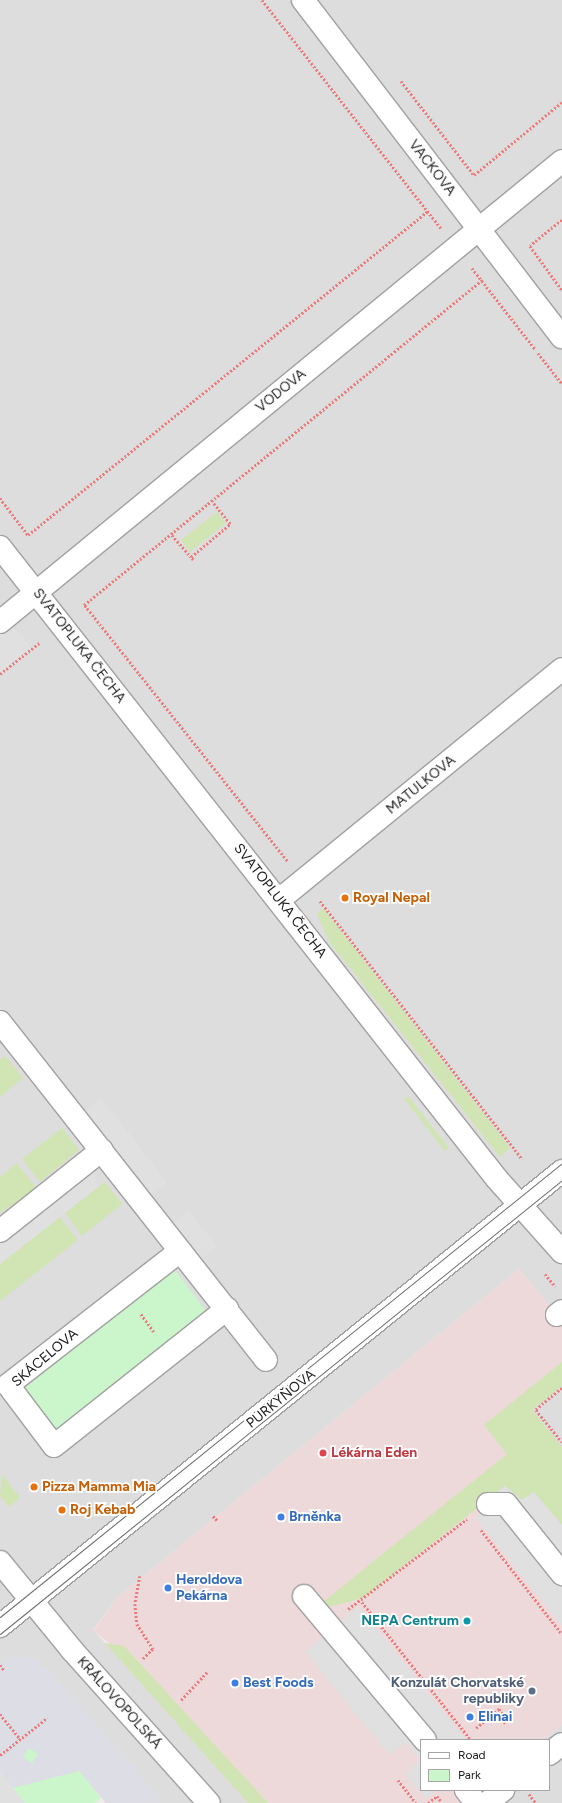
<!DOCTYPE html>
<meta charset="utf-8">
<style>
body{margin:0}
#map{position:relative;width:562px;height:1803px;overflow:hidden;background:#f0ece8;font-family:Figtree,sans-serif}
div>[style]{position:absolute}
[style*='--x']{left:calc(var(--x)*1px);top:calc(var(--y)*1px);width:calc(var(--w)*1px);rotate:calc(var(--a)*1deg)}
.residential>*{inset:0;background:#dedddd}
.commercial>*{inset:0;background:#eed9da}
.grass>*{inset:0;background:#d1e4b3}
.park>*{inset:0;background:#cbf5ca}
.parking>*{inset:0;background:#e0e0e0}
.plaza>*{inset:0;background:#dcdde5}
.path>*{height:2.5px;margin-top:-1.25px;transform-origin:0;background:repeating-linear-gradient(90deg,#ec7c7c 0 2px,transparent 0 4px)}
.roads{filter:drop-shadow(1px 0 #a1a1a1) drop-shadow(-1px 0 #a1a1a1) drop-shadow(0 1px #a1a1a1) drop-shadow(0 -1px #a1a1a1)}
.minor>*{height:22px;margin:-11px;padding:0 11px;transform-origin:11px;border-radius:11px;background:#fff}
.tram>*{height:1px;margin:-0.5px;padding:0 0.5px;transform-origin:0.5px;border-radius:0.5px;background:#6e6e6e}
.dots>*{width:11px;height:11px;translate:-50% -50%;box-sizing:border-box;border:2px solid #fff;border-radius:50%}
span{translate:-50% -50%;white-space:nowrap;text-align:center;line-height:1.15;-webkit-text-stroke:3.5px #fff;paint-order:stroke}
.street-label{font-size:14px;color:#202020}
.food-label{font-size:14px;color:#c56008;font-weight:700}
.left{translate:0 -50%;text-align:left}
.health-label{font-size:14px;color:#be3a42;font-weight:700}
.shop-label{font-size:14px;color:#366cbe;font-weight:700}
.culture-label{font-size:14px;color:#0d838f;font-weight:700}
.right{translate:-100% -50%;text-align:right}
.service-label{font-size:14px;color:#4e5e75;font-weight:700}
.legend{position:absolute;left:420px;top:1739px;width:130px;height:52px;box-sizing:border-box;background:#fff;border:1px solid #a6a6a6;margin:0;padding:5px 7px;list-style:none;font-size:12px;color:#202020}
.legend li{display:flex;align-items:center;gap:8px;height:20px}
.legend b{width:20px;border:1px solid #a6a6a6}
</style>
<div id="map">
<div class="residential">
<div style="clip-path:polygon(0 0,562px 0,562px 1321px,519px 1269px,118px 1597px,93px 1630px,259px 1803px,106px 1803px,79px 1771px,0 1691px)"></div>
<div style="clip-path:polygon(562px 1363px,562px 1513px,488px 1425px)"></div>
<div style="clip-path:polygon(562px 1725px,562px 1803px,464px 1803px,480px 1790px,549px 1790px,549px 1740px,543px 1740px)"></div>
</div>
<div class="commercial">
<div style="clip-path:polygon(519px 1269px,562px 1321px,562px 1363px,488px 1425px,562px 1513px,562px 1725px,543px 1740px,421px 1740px,421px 1790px,480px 1790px,464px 1803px,259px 1803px,136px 1663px,93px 1631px,118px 1597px)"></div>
</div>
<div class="grass">
<div style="clip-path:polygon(217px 512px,226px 523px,190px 552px,181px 540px)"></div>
<div style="clip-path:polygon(323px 908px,510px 1148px,500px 1157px,330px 943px,317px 914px)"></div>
<div style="clip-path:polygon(5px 1056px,23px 1078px,0 1097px,0 1060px)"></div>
<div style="clip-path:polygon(408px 1096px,449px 1148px,445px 1151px,404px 1099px)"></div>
<div style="clip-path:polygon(62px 1128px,79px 1150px,40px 1182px,22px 1159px)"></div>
<div style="clip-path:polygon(17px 1163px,35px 1186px,32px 1192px,0 1213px,0 1177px)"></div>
<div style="clip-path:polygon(105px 1182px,122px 1204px,82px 1236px,65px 1213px)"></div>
<div style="clip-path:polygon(60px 1217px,78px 1240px,0 1301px,0 1264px)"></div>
<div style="clip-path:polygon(562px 1362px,562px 1386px,532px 1410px,562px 1447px,562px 1525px,534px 1493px,522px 1500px,505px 1486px,363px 1598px,328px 1607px,324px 1601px,507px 1454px,484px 1425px)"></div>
<div style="clip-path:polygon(2px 1474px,20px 1498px,9px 1507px,0 1496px)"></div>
<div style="clip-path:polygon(105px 1643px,124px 1646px,268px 1803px,248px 1803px)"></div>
</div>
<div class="park">
<div style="clip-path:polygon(174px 1269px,206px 1311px,58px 1431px,25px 1388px,91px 1335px,91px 1329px)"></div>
<div style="clip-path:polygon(10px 1683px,101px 1798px,95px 1803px,25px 1803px,0 1772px)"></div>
</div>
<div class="parking">
<div style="clip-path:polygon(0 610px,32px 649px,0 675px)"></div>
<div style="clip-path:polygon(101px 1098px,167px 1182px,150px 1196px,83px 1112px)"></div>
<div style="clip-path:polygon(92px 1166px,98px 1187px,0 1264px,0 1240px)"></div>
<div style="clip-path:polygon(189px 1211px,217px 1246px,200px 1260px,172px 1224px)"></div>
<div style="clip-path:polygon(505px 1486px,522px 1500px,534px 1492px,562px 1525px,562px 1626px,476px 1518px,491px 1507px,486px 1501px)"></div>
<div style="clip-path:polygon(358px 1606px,466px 1740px,421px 1740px,421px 1790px,437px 1790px,426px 1799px,405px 1774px,420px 1761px,405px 1742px,389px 1755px,305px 1652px)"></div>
<div style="clip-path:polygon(0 1772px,13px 1788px,25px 1803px,0 1803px)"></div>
</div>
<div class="plaza">
<div style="clip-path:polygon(evenodd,29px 1657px,47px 1668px,163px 1802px,106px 1803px,79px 1771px,13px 1788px,0 1772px,0 1664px,9px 1658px,29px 1657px,29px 1748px,38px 1754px,32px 1763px,23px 1757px,29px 1748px)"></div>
</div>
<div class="path">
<div style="--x:262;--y:0;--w:290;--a:51.9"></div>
<div style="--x:401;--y:81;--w:119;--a:52.2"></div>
<div style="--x:474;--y:175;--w:114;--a:-39.7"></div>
<div style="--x:562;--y:220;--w:41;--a:140.9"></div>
<div style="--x:530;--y:246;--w:54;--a:54"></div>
<div style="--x:472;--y:268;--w:103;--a:52.1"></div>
<div style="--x:538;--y:353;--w:39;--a:52"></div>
<div style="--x:0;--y:498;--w:46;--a:52.9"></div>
<div style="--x:28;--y:535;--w:515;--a:-39.01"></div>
<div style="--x:172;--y:535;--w:29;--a:49"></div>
<div style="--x:193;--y:560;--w:4;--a:-124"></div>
<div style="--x:191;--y:557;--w:51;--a:-40.2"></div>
<div style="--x:230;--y:524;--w:27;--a:-129"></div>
<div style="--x:0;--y:674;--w:50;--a:-38.5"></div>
<div style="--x:287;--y:861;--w:327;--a:-128.4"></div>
<div style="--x:84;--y:605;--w:514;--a:-39.23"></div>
<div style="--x:320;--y:901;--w:328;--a:51.9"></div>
<div style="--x:545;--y:1274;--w:16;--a:50"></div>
<div style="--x:141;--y:1314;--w:22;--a:54"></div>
<div style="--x:562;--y:1388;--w:34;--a:140"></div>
<div style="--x:536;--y:1410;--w:41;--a:50.9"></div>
<div style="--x:213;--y:1516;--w:7;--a:45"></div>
<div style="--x:481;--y:1530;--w:132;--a:52.1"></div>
<div style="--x:140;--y:1576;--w:28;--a:100"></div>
<div style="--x:135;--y:1604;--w:20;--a:84"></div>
<div style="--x:137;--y:1624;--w:30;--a:57"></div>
<div style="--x:153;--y:1649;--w:14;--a:135"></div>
<div style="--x:362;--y:1602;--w:176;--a:51.7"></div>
<div style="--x:348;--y:1609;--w:149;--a:-37.1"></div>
<div style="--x:0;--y:1665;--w:8;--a:50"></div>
<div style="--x:181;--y:1700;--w:38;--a:-47"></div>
<div style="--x:0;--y:1714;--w:32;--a:51"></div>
<div style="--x:503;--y:1723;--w:5;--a:-37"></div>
<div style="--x:476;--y:1728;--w:30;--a:-40"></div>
<div style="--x:499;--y:1709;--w:16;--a:52"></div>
<div style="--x:0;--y:1755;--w:60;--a:-38.2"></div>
<div style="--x:398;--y:1780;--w:29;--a:52"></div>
<div style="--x:529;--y:1794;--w:11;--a:52"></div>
<div style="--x:428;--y:1803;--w:11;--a:-38"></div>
<div style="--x:437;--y:1796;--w:6;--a:51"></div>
</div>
<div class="roads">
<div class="minor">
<div style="--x:303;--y:0;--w:425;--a:52.5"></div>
<div style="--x:0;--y:547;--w:804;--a:51.82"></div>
<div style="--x:497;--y:1179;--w:98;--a:48.3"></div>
<div style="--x:0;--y:622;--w:727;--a:-39.36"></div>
<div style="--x:279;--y:900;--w:365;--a:-39.2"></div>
<div style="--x:0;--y:1022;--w:430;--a:51.8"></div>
<div style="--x:0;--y:1231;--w:130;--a:-38.5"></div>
<div style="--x:180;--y:1251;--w:218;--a:142.1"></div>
<div style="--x:8;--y:1385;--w:76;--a:53"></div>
<div style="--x:54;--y:1446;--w:221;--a:-38.4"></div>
<div style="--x:557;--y:1315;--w:6;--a:-39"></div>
<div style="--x:488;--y:1504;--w:18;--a:0"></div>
<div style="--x:506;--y:1504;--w:90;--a:51.3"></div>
<div style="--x:0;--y:1562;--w:114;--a:50.7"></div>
<div style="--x:72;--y:1650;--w:205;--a:48.2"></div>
<div style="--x:304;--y:1596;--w:188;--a:50"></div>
<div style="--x:0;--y:1626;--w:723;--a:-38.99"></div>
<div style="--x:549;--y:1754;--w:16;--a:-38"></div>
<div style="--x:466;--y:1790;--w:16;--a:52"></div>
<div style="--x:487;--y:1803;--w:21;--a:-39"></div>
</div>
</div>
<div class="tram">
<div style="--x:0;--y:1617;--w:722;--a:-38.93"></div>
<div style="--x:0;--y:1634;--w:722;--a:-38.93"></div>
</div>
<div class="dots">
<div style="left:345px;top:898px;background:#e8710a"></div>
<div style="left:323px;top:1453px;background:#e0444e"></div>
<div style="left:34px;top:1487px;background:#e8710a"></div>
<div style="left:62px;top:1510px;background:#e8710a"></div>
<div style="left:281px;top:1517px;background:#3f7fe0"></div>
<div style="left:168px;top:1588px;background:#3f7fe0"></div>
<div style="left:467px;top:1621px;background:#0f9aa8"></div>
<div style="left:235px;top:1683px;background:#3f7fe0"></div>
<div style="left:532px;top:1691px;background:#5c6f8a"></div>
<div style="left:470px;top:1717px;background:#3f7fe0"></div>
</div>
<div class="street-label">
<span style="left:432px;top:168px;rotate:52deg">VACKOVA</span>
<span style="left:281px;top:391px;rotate:-39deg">VODOVA</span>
<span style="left:79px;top:646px;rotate:52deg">SVATOPLUKA ČECHA</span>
<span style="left:421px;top:785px;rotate:-39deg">MATULKOVA</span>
<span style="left:280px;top:901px;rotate:52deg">SVATOPLUKA ČECHA</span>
<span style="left:45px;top:1358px;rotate:-40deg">SKÁCELOVA</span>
<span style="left:281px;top:1399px;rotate:-39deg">PURKYŇOVA</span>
<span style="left:119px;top:1703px;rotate:48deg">KRÁLOVOPOLSKÁ</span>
</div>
<div class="food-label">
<span class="left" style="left:353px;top:898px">Royal Nepal</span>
<span class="left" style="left:42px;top:1487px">Pizza Mamma Mia</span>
<span class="left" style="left:70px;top:1510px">Roj Kebab</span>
</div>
<div class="health-label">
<span class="left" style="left:331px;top:1453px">Lékárna Eden</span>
</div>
<div class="shop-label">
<span class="left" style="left:289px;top:1517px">Brněnka</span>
<span class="left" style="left:176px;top:1588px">Heroldova<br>Pekárna</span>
<span class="left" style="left:243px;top:1683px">Best Foods</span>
<span class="left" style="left:478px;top:1717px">Elinai</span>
</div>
<div class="culture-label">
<span class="right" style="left:459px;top:1621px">NEPA Centrum</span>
</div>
<div class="service-label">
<span class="right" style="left:524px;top:1691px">Konzulát Chorvatské<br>republiky</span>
</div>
<ul class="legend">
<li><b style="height:5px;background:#fff"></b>Road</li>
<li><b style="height:11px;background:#cbf5ca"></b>Park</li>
</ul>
</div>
